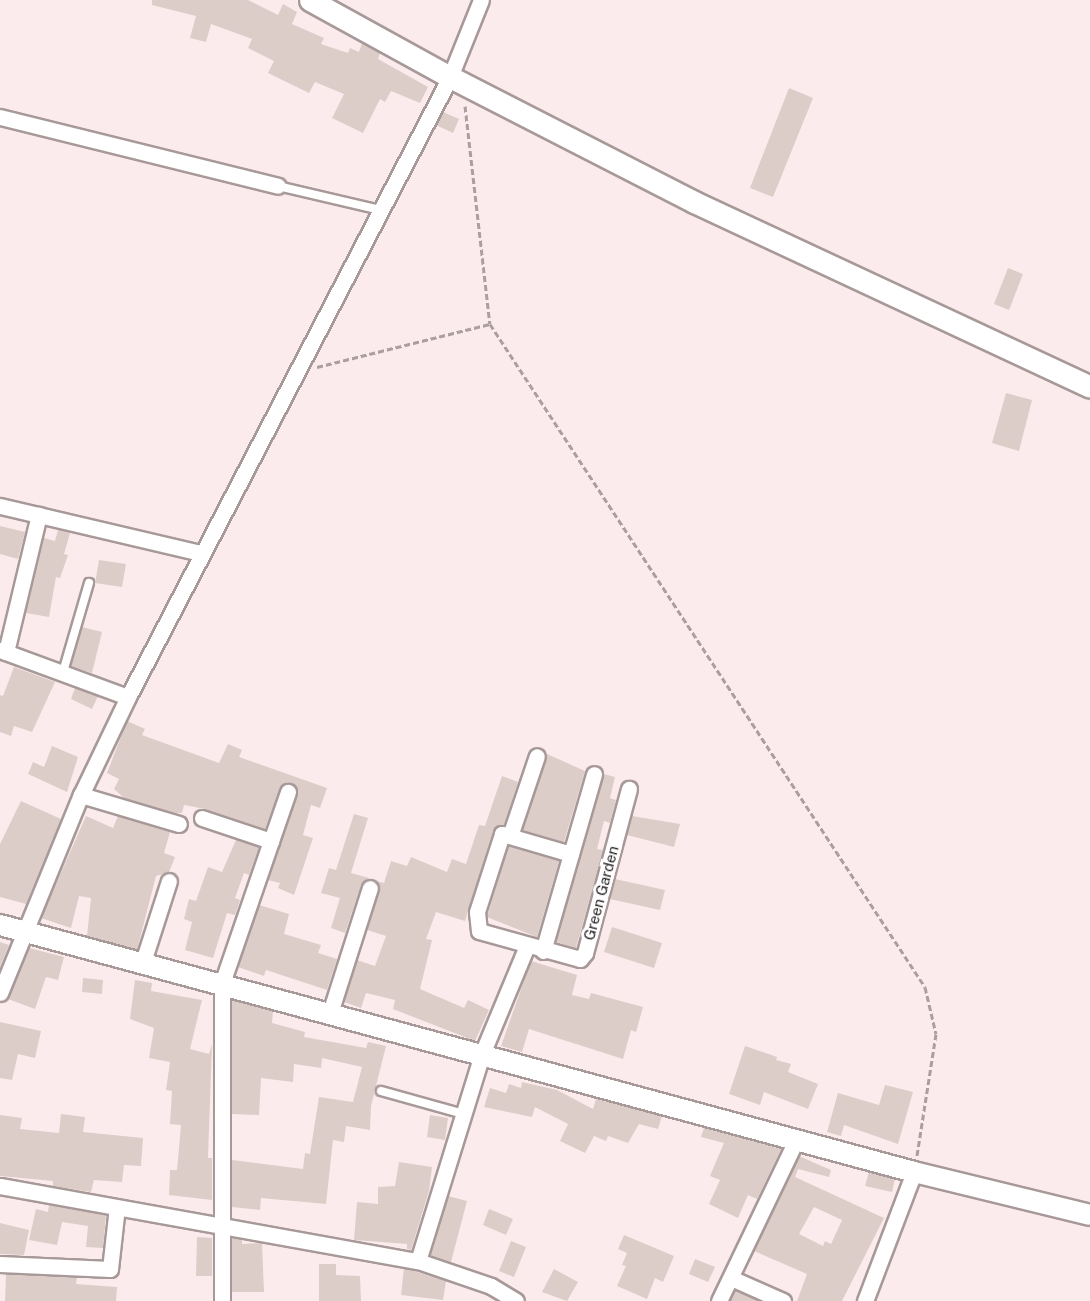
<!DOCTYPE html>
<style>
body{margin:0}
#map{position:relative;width:1090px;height:1301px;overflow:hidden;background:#fcebec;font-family:"Public Sans",sans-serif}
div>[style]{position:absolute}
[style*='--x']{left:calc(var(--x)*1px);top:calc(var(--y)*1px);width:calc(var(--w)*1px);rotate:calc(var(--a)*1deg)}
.building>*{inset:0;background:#ddcdc8}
.path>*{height:3px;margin-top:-1.5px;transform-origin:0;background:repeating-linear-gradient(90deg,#aa9e9f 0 6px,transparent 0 9px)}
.roads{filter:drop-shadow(2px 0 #a89999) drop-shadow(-2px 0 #a89999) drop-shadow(0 2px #a89999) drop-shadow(0 -2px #a89999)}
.service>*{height:8px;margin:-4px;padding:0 4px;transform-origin:4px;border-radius:4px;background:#fff}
.minor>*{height:15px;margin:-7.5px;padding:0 7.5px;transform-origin:7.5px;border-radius:7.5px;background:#fff}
.tertiary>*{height:20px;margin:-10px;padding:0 10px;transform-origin:10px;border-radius:10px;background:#fff}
.secondary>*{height:21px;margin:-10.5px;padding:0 10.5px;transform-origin:10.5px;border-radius:10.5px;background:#fff}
span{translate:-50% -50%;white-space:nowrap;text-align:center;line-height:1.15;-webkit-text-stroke:6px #fff;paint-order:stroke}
.street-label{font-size:15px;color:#272122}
</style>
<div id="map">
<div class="building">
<div style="clip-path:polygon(152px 0,248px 0,278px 15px,283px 4px,297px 12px,292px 24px,324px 38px,321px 44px,348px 53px,350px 48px,359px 52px,362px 43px,380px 53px,378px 59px,428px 87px,420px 103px,391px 91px,385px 102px,380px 99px,363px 133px,332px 118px,344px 94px,315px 82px,309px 93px,268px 73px,274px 61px,248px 48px,252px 39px,211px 24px,206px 42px,190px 38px,196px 16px,152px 5px)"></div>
<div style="clip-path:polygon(789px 88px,813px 98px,773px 197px,750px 188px)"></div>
<div style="clip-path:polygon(443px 112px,459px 119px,453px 133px,436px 125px)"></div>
<div style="clip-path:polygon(1008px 268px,1023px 274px,1009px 310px,994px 304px)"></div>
<div style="clip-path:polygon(1006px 393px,1032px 400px,1019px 451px,992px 443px)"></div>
<div style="clip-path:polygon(0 526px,25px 532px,18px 559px,0 554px)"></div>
<div style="clip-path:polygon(58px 530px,70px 533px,64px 554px,68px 555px,60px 578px,56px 577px,49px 617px,26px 613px,44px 538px,55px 541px)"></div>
<div style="clip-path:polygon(99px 560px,126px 564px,122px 587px,95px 583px)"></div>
<div style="clip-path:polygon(82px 627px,102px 632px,92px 673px,71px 666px)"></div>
<div style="clip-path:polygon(14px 667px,55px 682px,32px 732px,14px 726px,11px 736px,0 732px,0 695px,3px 696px)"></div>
<div style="clip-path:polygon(75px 688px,98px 696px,92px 709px,71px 699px)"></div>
<div style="clip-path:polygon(127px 721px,145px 729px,142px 735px,219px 763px,228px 744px,242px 750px,239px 757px,327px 788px,320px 808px,311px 805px,303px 835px,313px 838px,294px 895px,278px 888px,280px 883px,268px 880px,297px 795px,295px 785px,281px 785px,265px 829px,205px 809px,184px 805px,182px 813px,175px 813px,124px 798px,114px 789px,119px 779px,107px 773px)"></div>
<div style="clip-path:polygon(52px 746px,78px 757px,67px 792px,28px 774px,33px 762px,44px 767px)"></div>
<div style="clip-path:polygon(547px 754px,585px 771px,564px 842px,522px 830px)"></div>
<div style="clip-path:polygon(604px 774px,615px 777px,610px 798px,616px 800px,610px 823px,604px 821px,597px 849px,603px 850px,576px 948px,556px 942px)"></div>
<div style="clip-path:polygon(502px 776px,518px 782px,504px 825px,493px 831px,465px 921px,436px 912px,426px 939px,432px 940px,420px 989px,464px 1008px,468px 1000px,489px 1010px,475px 1041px,393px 1009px,395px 1000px,366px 993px,361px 1008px,344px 1002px,357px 960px,375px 966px,386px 936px,367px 930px,379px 891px,376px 881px,384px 883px,391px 861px,407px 866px,411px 857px,447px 872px,452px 859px,466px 864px,479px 825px,485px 826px)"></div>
<div style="clip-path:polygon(21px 801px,61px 819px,26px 904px,0 897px,0 844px)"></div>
<div style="clip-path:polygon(354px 814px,368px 818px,351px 873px,369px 878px,361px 885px,345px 933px,331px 928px,340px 898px,321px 893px,329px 868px,336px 870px)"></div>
<div style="clip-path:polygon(86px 816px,113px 828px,118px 816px,170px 832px,164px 853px,175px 857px,169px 872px,156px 876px,137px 950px,87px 936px,91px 898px,79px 896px,71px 928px,41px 918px)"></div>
<div style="clip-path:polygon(632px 816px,680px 824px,674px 847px,627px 835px)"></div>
<div style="clip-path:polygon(236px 840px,259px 847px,249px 875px,244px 873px,235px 898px,240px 900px,235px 915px,227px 913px,213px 958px,185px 950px,192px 922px,184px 919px,189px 899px,196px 901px,208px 867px,222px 872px)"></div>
<div style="clip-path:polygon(508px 846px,559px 861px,537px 937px,487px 917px)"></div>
<div style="clip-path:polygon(615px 879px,665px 890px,660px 910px,610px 899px)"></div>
<div style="clip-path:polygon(259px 905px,289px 914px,284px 934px,321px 945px,318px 953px,337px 959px,327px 990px,266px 970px,264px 976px,238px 967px)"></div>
<div style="clip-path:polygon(612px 927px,662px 943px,654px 968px,604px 952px)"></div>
<div style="clip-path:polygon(0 942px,9px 945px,0 967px)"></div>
<div style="clip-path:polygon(29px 948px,64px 957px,58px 980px,46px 977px,35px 1009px,8px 999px)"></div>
<div style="clip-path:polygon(531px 961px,577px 975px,572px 995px,589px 999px,591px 993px,643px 1007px,636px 1032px,631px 1030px,623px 1059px,529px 1029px,522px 1052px,501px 1046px)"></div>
<div style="clip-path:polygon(83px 978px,103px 980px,102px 994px,82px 992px)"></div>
<div style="clip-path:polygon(135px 980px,152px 983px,151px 991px,202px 1000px,190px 1049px,209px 1054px,212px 1044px,208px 1158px,212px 1158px,212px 1200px,169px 1195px,170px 1170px,177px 1170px,181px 1125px,170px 1124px,172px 1091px,166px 1090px,170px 1062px,149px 1058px,154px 1028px,130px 1019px)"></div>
<div style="clip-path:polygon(232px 1000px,273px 1011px,272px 1023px,305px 1032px,304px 1037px,366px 1048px,368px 1042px,386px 1046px,371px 1106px,370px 1130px,346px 1126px,344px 1142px,333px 1140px,326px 1204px,261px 1198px,260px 1210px,232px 1207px,232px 1160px,303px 1169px,305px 1153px,310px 1154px,319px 1097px,353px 1102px,362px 1067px,322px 1058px,321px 1068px,294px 1064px,293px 1082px,261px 1078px,259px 1115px,232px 1114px)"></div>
<div style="clip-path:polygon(0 1022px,41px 1031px,35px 1058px,18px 1054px,12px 1080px,0 1078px)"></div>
<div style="clip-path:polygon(745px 1046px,777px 1057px,776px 1060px,791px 1064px,788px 1072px,818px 1084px,808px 1109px,764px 1092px,760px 1105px,729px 1094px)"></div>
<div style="clip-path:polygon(522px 1082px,557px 1090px,593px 1109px,596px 1099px,662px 1116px,658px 1129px,639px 1124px,628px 1143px,608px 1136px,606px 1141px,594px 1136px,585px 1153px,560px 1141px,568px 1124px,535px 1107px,532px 1117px,484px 1107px,490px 1088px,506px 1093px,509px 1084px,521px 1088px)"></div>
<div style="clip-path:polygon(885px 1085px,913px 1092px,898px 1144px,844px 1125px,841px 1136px,827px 1132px,838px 1093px,879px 1105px)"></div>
<div style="clip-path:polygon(61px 1114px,85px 1117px,83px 1132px,143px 1138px,141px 1166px,124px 1165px,122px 1182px,94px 1180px,91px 1192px,53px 1186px,53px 1181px,0 1176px,0 1115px,22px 1118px,20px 1129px,59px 1133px)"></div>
<div style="clip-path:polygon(430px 1115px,448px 1118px,445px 1140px,427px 1137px)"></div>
<div style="clip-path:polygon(704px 1128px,781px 1149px,757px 1199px,748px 1195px,738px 1218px,709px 1204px,720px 1180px,710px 1176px,724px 1143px,701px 1137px)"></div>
<div style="clip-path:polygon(evenodd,799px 1156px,831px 1170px,829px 1177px,798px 1169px,795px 1177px,884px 1218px,842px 1301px,797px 1301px,807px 1274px,754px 1251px,799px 1156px,814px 1207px,842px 1220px,831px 1244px,825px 1241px,823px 1246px,799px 1234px,814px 1207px)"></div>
<div style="clip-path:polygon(399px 1162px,432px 1167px,429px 1191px,411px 1250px,407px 1249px,407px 1244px,354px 1240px,357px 1202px,378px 1204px,378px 1187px,395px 1186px)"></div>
<div style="clip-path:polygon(869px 1172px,895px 1179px,892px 1192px,865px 1186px)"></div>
<div style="clip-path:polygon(448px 1196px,467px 1201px,451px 1262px,430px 1255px)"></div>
<div style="clip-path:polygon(49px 1205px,106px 1215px,103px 1248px,86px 1247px,88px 1226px,62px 1222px,57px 1245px,29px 1240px,36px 1209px,48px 1212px)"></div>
<div style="clip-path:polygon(489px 1209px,513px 1219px,506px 1235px,483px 1225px)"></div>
<div style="clip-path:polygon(0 1223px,29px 1230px,24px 1255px,0 1254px)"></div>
<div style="clip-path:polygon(624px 1235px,674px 1256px,663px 1282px,655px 1278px,647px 1299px,617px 1286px,626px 1266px,622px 1265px,627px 1253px,618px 1249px)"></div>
<div style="clip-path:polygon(197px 1237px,212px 1238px,212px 1276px,196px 1276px)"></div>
<div style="clip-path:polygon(232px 1237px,242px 1239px,242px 1244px,262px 1243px,264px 1292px,232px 1292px)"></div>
<div style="clip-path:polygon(511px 1241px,526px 1247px,514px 1277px,499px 1271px)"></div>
<div style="clip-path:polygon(695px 1259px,715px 1267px,708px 1282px,689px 1274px)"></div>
<div style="clip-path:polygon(319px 1264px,336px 1264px,336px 1275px,360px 1276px,361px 1301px,319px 1301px)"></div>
<div style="clip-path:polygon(404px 1268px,446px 1281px,443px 1300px,401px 1295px)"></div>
<div style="clip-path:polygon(554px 1269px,578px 1282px,567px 1301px,542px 1292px)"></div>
<div style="clip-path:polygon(6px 1274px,77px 1277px,76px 1284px,117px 1287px,116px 1301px,5px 1301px)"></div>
<div style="clip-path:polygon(735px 1290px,759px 1301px,730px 1301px)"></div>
</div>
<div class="path">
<div style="--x:465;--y:106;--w:219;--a:83.5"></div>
<div style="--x:490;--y:324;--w:793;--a:56.73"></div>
<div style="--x:925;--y:987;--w:48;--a:76.8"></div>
<div style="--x:936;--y:1034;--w:123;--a:98.9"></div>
<div style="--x:317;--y:367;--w:178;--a:-14"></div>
</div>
<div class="roads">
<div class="service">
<div style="--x:278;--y:186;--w:105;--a:13.2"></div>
<div style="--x:63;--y:672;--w:93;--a:-73.7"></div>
<div style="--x:381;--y:1091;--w:86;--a:15.5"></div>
</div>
<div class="minor">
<div style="--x:0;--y:117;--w:286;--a:13.9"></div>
<div style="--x:0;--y:506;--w:205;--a:13.2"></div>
<div style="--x:0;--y:650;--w:136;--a:20.2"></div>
<div style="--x:6;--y:652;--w:141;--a:-76.5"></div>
<div style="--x:81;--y:795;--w:102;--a:16.5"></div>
<div style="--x:202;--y:818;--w:73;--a:18.4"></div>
<div style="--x:271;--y:841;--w:150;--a:109"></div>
<div style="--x:222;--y:983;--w:318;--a:90"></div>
<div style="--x:510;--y:836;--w:84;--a:-71.4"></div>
<div style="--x:271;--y:841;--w:52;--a:-70.9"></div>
<div style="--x:571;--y:854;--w:72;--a:-163.8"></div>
<div style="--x:502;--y:834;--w:82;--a:107.8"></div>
<div style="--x:477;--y:912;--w:19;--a:84"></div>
<div style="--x:479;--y:931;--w:105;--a:15.5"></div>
<div style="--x:580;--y:959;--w:8;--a:-50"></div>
<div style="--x:585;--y:953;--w:170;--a:-75"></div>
<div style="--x:543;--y:951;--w:184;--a:-73.9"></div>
<div style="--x:142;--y:965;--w:88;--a:-72.2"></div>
<div style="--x:0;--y:993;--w:214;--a:-67.8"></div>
<div style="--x:81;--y:795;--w:109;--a:-64.4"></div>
<div style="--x:128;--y:697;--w:699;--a:-62.55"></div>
<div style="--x:450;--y:77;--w:83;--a:-68.1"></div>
<div style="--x:330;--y:1013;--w:131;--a:-72.3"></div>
<div style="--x:0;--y:1186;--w:425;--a:10.2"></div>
<div style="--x:418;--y:1261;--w:77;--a:18.9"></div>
<div style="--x:491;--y:1286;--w:29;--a:31"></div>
<div style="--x:418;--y:1261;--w:217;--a:-72.8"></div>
<div style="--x:482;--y:1054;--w:117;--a:-67.4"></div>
<div style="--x:0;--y:1264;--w:110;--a:2.6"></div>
<div style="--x:110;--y:1269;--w:62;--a:-83.6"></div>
<div style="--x:731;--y:1278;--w:57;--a:23.9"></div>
<div style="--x:719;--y:1301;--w:178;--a:-64.4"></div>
<div style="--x:865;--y:1301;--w:138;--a:-69.2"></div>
</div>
<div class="tertiary">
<div style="--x:0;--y:925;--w:947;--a:15.12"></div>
<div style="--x:914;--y:1172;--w:181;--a:13.7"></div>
</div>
<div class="secondary">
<div style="--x:310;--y:0;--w:160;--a:28.8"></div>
<div style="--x:450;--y:77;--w:274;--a:27.1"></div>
<div style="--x:694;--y:202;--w:437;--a:25"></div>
</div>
</div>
<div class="street-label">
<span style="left:601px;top:893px;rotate:-75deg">Green Garden</span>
</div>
</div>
